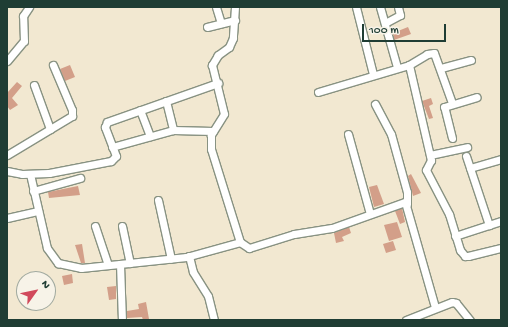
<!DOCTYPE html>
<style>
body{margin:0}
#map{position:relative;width:508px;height:327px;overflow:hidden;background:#f2e8d1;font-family:"Gochi Hand",sans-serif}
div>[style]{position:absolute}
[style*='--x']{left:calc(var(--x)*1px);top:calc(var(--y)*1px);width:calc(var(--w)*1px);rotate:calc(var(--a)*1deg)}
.building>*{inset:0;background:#d39f89}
.roads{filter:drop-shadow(1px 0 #889282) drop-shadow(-1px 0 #889282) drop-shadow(0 1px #889282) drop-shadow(0 -1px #889282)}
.minor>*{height:7px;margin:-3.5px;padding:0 3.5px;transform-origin:3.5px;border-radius:3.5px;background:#fff}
span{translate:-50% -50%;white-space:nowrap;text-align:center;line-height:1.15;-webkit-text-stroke:3px #f7f3e8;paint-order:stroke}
.frame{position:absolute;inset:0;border:8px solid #1f3d34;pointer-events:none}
.north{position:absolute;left:16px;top:271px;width:40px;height:40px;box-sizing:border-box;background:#f7f3e8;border:1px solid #a1aaa0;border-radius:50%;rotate:57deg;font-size:11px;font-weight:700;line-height:16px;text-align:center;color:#1f3d34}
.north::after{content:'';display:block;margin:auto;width:14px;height:18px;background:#d1495b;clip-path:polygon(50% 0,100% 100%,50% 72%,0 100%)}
.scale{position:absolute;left:362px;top:24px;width:84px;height:18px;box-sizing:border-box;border:2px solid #1f3d34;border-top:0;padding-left:5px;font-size:12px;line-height:14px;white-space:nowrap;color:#1f3d34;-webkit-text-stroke:3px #f7f3e8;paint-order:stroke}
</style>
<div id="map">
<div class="building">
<div style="clip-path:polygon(408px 27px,411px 34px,394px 40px,393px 33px)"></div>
<div style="clip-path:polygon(70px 65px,75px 77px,65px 81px,60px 69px)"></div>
<div style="clip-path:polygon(17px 82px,22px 86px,12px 98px,18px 105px,10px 110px,7px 106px,7px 93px)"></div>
<div style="clip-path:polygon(431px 98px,433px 104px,429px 106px,433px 118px,429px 119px,422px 101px)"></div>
<div style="clip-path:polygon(411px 174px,421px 193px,413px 196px,408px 176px)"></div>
<div style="clip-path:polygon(377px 185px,384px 204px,374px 207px,369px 187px)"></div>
<div style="clip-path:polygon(78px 186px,80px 195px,49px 198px,48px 192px)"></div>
<div style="clip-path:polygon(402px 208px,405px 222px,400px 224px,395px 211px)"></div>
<div style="clip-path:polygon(397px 222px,402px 237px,389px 241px,384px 225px)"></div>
<div style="clip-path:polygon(349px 227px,351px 233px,342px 237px,344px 241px,336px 243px,334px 233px)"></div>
<div style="clip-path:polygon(393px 241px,396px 250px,386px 253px,383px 244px)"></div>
<div style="clip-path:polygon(82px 244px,85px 263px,81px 263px,75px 245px)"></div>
<div style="clip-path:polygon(72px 274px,73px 283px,64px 285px,62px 276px)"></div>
<div style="clip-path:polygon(116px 286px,116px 299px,109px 300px,107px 287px)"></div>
<div style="clip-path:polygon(146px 302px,149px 319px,143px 320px,142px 317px,127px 318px,127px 311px,139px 309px,138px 304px)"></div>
</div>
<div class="roads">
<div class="minor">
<div style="--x:216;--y:7;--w:17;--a:73"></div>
<div style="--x:235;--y:7;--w:31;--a:94"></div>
<div style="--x:233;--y:38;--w:10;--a:114"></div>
<div style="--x:229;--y:47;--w:14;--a:144"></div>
<div style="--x:218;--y:55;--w:12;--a:121"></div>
<div style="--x:212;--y:65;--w:50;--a:76.2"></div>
<div style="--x:224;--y:114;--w:25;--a:122"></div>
<div style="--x:211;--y:135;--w:14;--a:90"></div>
<div style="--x:211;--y:149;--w:97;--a:72.7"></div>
<div style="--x:240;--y:242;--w:11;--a:34"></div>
<div style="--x:249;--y:248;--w:47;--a:-17.3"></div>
<div style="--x:294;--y:234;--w:38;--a:-9"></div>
<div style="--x:332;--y:228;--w:77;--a:-19.6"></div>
<div style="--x:405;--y:202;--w:109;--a:74.1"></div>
<div style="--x:356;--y:7;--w:69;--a:75.8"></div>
<div style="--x:380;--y:7;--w:62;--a:74.2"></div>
<div style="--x:385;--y:23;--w:17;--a:-28"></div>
<div style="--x:400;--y:15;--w:8;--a:-104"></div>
<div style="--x:207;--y:27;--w:29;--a:-14"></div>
<div style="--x:7;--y:61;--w:26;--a:-50"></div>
<div style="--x:24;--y:41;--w:25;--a:-92"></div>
<div style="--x:23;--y:16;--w:11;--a:-56"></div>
<div style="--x:409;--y:65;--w:21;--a:-31"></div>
<div style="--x:427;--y:54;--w:7;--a:-8"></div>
<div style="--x:434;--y:53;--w:53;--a:70.2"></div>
<div style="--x:441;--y:68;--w:31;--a:-15"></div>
<div style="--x:34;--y:85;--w:47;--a:70"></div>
<div style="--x:318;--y:92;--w:95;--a:-16.5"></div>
<div style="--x:409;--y:65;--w:98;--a:77"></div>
<div style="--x:431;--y:160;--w:11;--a:117"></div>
<div style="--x:426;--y:170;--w:50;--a:62.4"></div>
<div style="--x:449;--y:214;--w:38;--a:73"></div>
<div style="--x:460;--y:250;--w:8;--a:50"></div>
<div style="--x:465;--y:256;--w:3;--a:0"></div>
<div style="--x:468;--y:256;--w:34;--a:-14"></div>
<div style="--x:166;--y:101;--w:30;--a:76"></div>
<div style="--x:375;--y:104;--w:34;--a:62"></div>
<div style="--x:391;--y:134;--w:60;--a:74.6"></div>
<div style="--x:407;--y:192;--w:12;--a:90"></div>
<div style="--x:140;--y:110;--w:28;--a:69"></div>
<div style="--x:348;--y:134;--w:83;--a:74.6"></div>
<div style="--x:452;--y:138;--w:32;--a:-104"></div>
<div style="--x:444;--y:107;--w:34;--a:-17"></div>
<div style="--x:112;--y:147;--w:63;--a:-15.6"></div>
<div style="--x:173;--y:130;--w:40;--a:1.4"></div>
<div style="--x:7;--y:155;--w:76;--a:-31"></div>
<div style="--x:72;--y:116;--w:6;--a:-90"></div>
<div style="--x:72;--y:110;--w:49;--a:-112.9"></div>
<div style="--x:430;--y:155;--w:38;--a:-12"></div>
<div style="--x:466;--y:156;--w:73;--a:71.6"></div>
<div style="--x:470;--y:168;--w:32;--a:-16"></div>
<div style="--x:7;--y:171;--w:15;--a:11"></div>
<div style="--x:22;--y:174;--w:27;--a:-2"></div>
<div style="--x:49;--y:173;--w:63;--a:-11"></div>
<div style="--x:111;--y:161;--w:7;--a:-45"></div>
<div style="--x:116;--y:156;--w:31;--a:-111"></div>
<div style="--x:105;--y:127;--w:5;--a:-68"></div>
<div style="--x:107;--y:122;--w:118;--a:-19.4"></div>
<div style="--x:30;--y:174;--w:76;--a:77.1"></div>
<div style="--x:47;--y:248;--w:19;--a:54"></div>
<div style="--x:58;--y:263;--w:24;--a:12"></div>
<div style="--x:81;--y:268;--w:106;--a:-6"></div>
<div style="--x:186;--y:257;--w:56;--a:-15.5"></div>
<div style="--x:33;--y:191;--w:49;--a:-15.5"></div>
<div style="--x:158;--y:200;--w:60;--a:77.6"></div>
<div style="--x:7;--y:218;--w:32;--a:-13"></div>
<div style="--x:95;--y:226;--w:41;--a:71.6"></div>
<div style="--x:122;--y:226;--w:38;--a:78"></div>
<div style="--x:455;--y:236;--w:48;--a:-18.1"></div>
<div style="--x:189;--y:256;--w:16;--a:76"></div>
<div style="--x:193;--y:272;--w:28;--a:58"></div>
<div style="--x:208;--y:296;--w:25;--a:76"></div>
<div style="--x:120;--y:264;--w:56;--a:88"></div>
<div style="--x:406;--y:320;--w:49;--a:-21.4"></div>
<div style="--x:452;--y:302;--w:4;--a:14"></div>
<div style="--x:456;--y:303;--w:22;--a:51"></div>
</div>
</div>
<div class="frame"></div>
<div class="north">N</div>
<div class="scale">100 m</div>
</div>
